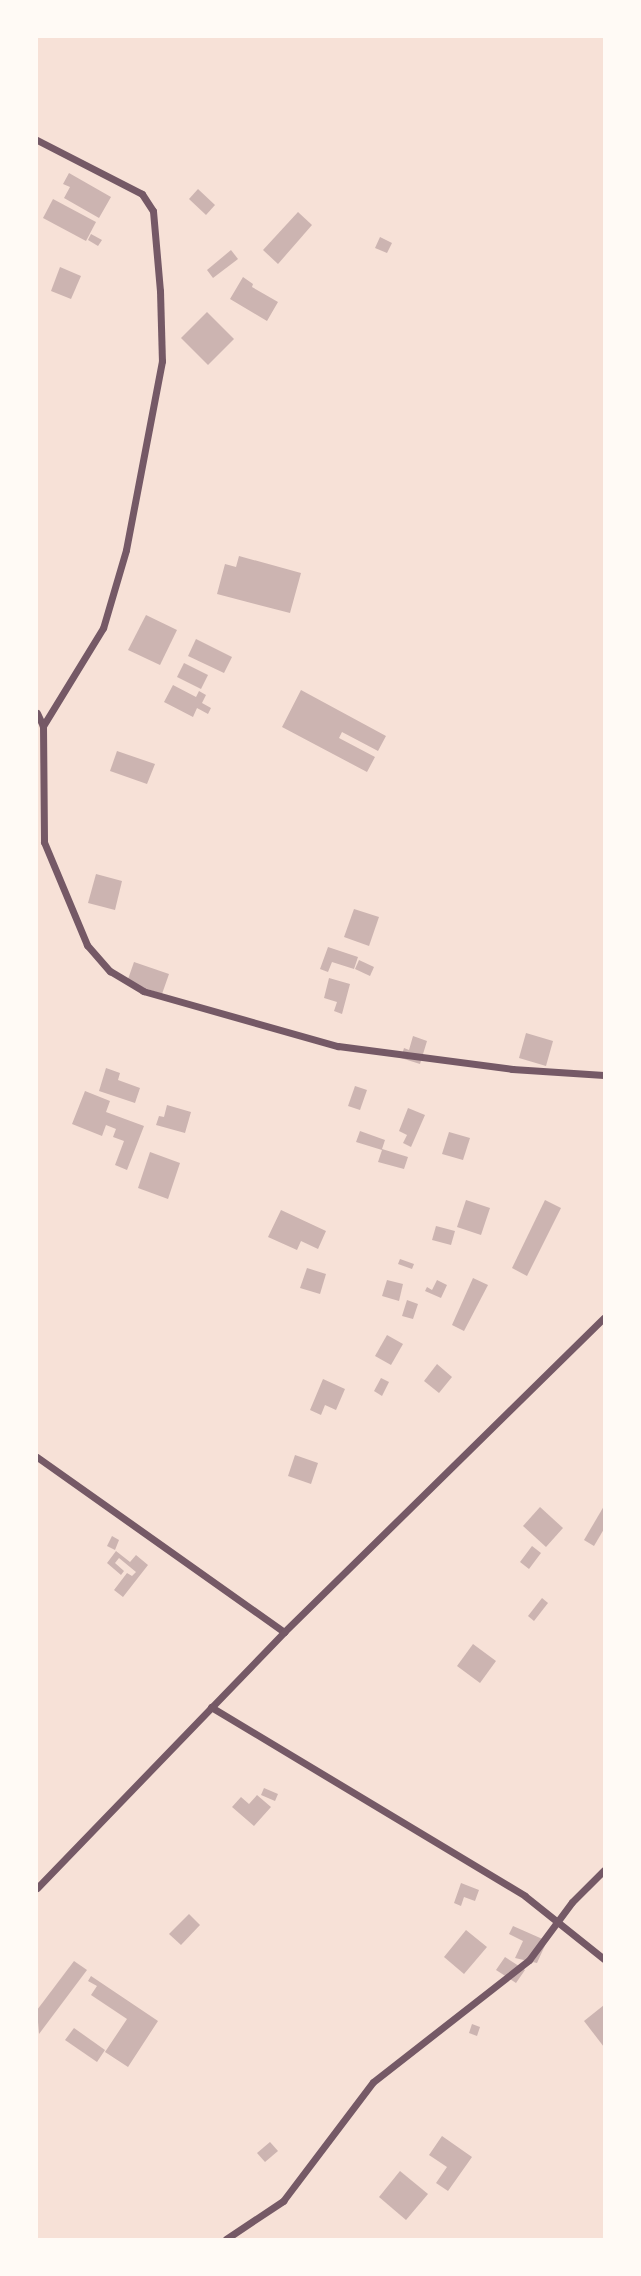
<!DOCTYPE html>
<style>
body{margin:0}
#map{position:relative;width:641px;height:2276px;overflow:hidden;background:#f7e1d7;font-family:"Space Grotesk",sans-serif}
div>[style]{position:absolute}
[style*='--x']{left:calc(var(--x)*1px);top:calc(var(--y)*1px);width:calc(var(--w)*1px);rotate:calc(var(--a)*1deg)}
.building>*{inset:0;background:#ccb4b1}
.minor>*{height:7px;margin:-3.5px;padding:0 3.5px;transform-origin:3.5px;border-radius:3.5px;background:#755966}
span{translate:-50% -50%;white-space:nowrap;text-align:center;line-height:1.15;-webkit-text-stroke:6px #fffaf5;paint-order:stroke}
.frame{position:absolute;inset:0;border:38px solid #fffaf5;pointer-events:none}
</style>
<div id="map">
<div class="building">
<div style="clip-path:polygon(69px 173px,111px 197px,99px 218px,64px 198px,70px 187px,63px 184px)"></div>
<div style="clip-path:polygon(198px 189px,215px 205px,206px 215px,189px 199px)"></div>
<div style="clip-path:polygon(53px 199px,96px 222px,86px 241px,43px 218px)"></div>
<div style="clip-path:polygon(298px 212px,312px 225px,278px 264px,263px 250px)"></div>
<div style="clip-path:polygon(91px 234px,102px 240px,98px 246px,88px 240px)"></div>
<div style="clip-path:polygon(380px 237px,392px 243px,387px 253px,375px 248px)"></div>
<div style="clip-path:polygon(231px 250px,238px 259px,213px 278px,207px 270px)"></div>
<div style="clip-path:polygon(60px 267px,81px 276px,71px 299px,51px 291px)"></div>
<div style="clip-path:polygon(243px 277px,253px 284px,252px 287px,278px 302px,267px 321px,230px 299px)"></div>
<div style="clip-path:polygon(207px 312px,234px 339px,208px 365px,181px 338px)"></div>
<div style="clip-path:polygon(239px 556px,301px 573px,290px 613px,217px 594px,225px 564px,236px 567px)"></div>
<div style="clip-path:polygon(146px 615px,177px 630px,160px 665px,128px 650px)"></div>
<div style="clip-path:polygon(196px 639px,232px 657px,224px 673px,188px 656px)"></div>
<div style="clip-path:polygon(184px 663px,208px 675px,201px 689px,177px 677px)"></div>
<div style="clip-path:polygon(173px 685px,196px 697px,199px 691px,206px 695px,202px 703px,211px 708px,208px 714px,197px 708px,193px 717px,164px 702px)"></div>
<div style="clip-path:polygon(301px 690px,386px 736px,378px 751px,342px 732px,339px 738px,375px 757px,367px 772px,282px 727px)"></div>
<div style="clip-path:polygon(117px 751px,155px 764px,147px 784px,110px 771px)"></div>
<div style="clip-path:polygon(96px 874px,122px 881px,115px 910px,88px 903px)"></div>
<div style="clip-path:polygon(354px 909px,379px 917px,369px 946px,344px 937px)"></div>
<div style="clip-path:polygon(328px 947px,358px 957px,354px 969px,332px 962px,328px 972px,320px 969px)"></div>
<div style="clip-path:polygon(359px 960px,374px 967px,370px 976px,355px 969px)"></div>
<div style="clip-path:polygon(134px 962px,169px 974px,162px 994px,127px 982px)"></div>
<div style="clip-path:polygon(329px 978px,350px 984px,342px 1014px,334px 1011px,337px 1002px,324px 998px)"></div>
<div style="clip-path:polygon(526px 1033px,553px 1041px,546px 1066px,519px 1058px)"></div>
<div style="clip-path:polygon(413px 1036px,427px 1041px,420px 1064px,401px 1058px,404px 1048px,409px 1050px)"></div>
<div style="clip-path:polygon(106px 1068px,120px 1073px,118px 1080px,140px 1088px,135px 1103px,99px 1091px)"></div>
<div style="clip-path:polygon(355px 1086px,367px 1090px,360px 1110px,348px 1106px)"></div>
<div style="clip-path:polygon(85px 1091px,110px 1101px,106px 1112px,144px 1126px,127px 1170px,115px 1165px,124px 1141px,113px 1137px,116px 1129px,106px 1125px,102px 1136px,72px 1124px)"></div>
<div style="clip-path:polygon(167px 1105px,191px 1112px,185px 1133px,156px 1125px,159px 1116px,164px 1117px)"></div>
<div style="clip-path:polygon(408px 1108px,425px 1115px,411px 1147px,403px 1143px,407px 1135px,399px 1131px)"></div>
<div style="clip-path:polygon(360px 1131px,385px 1140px,382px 1149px,408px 1157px,404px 1169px,378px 1162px,382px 1150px,356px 1142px)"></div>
<div style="clip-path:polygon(449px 1132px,470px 1138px,463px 1160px,442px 1154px)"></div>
<div style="clip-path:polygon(150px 1152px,180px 1163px,168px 1199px,138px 1188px)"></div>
<div style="clip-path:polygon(466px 1200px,490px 1208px,481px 1235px,457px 1227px)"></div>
<div style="clip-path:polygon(545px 1200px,561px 1208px,527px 1276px,512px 1268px)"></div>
<div style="clip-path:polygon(281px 1210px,326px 1231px,318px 1249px,301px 1241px,297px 1250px,268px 1237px)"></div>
<div style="clip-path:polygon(436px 1226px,455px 1231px,451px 1245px,432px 1240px)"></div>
<div style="clip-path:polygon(400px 1259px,414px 1264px,412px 1269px,398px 1264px)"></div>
<div style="clip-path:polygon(307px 1268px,326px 1274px,320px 1294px,300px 1288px)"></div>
<div style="clip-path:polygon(473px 1278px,488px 1285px,464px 1331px,452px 1325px)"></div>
<div style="clip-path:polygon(387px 1280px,403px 1284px,399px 1301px,382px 1296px)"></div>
<div style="clip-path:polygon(437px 1280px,447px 1285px,441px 1298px,425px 1291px,427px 1287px,432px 1290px)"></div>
<div style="clip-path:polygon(407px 1300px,418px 1304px,413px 1319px,402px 1316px)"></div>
<div style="clip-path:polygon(387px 1335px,403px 1344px,391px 1365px,375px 1356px)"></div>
<div style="clip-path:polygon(437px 1364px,452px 1377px,439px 1393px,424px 1381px)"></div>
<div style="clip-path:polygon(381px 1378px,389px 1382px,382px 1396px,374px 1391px)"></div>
<div style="clip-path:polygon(323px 1379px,345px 1389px,336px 1410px,325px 1405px,321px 1415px,310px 1410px)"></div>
<div style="clip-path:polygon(295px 1455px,318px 1463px,311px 1484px,288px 1476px)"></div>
<div style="clip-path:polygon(604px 1506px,604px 1529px,594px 1546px,584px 1540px)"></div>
<div style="clip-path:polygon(540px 1507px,563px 1528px,546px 1547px,523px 1526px)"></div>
<div style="clip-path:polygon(112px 1536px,119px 1540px,115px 1550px,107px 1546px)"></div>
<div style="clip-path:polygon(532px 1546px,541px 1553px,529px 1569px,520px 1562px)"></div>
<div style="clip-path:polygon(116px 1551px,130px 1562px,136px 1555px,148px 1565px,123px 1597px,114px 1590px,127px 1573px,132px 1576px,136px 1572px,119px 1558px,115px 1563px,124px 1571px,121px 1575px,107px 1563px)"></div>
<div style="clip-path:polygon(542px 1598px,548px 1603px,534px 1621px,528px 1616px)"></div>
<div style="clip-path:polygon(473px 1644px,496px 1661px,480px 1683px,457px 1666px)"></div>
<div style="clip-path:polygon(264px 1788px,278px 1794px,275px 1801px,261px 1795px)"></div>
<div style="clip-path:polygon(257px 1795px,271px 1807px,254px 1826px,232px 1807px,241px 1797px,249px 1804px)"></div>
<div style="clip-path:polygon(461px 1883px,479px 1890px,475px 1901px,464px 1897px,461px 1906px,454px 1903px)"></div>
<div style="clip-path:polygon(189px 1914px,200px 1925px,181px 1945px,169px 1934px)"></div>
<div style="clip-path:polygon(513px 1926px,547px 1941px,537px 1963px,515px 1958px,523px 1941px,509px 1934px)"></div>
<div style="clip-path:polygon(466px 1930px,487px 1947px,464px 1974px,444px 1957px)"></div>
<div style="clip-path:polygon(505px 1957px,525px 1970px,516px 1983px,496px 1970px)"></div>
<div style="clip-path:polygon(74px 1961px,87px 1970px,39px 2034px,37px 2010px)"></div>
<div style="clip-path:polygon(91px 1976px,158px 2021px,128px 2067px,105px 2052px,127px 2019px,91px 1995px,97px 1986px,88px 1981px)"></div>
<div style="clip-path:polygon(604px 2005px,604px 2047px,584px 2021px)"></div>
<div style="clip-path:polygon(472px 2024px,480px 2027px,477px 2036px,469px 2033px)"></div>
<div style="clip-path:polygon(74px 2028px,105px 2050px,97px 2062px,65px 2040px)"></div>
<div style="clip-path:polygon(442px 2136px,472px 2157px,448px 2191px,436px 2183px,447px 2167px,429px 2155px)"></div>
<div style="clip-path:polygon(270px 2142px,278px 2151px,265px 2162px,257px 2153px)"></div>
<div style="clip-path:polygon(400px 2171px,428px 2194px,406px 2220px,379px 2197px)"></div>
</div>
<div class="minor">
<div style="--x:37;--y:140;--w:118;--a:27.2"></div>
<div style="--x:142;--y:194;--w:20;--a:57"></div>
<div style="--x:153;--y:211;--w:80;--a:85"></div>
<div style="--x:160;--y:291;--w:70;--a:88.4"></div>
<div style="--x:162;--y:361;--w:192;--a:100.8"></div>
<div style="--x:126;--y:550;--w:81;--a:106.4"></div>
<div style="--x:103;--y:628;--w:115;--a:121.5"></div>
<div style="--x:37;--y:713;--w:14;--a:65"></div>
<div style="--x:43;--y:726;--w:116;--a:89.5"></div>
<div style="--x:44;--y:842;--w:112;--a:67.3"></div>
<div style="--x:87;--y:945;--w:35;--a:49"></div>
<div style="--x:110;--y:971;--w:39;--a:31"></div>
<div style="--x:143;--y:991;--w:203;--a:15.8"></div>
<div style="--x:338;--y:1046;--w:176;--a:7.5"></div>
<div style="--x:512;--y:1069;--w:92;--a:3.7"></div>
<div style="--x:37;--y:1457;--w:303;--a:35.3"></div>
<div style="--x:284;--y:1632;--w:448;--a:-44.5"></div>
<div style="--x:211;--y:1707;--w:366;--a:31"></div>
<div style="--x:525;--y:1896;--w:101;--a:38.6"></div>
<div style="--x:37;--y:1888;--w:356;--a:-46"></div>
<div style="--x:226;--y:2239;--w:69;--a:-33.7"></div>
<div style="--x:283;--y:2201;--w:149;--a:-52.9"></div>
<div style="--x:373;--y:2082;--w:198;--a:-38"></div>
<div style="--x:529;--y:1960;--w:72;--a:-53.4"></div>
<div style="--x:572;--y:1902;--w:45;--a:-45"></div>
</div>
<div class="frame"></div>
</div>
